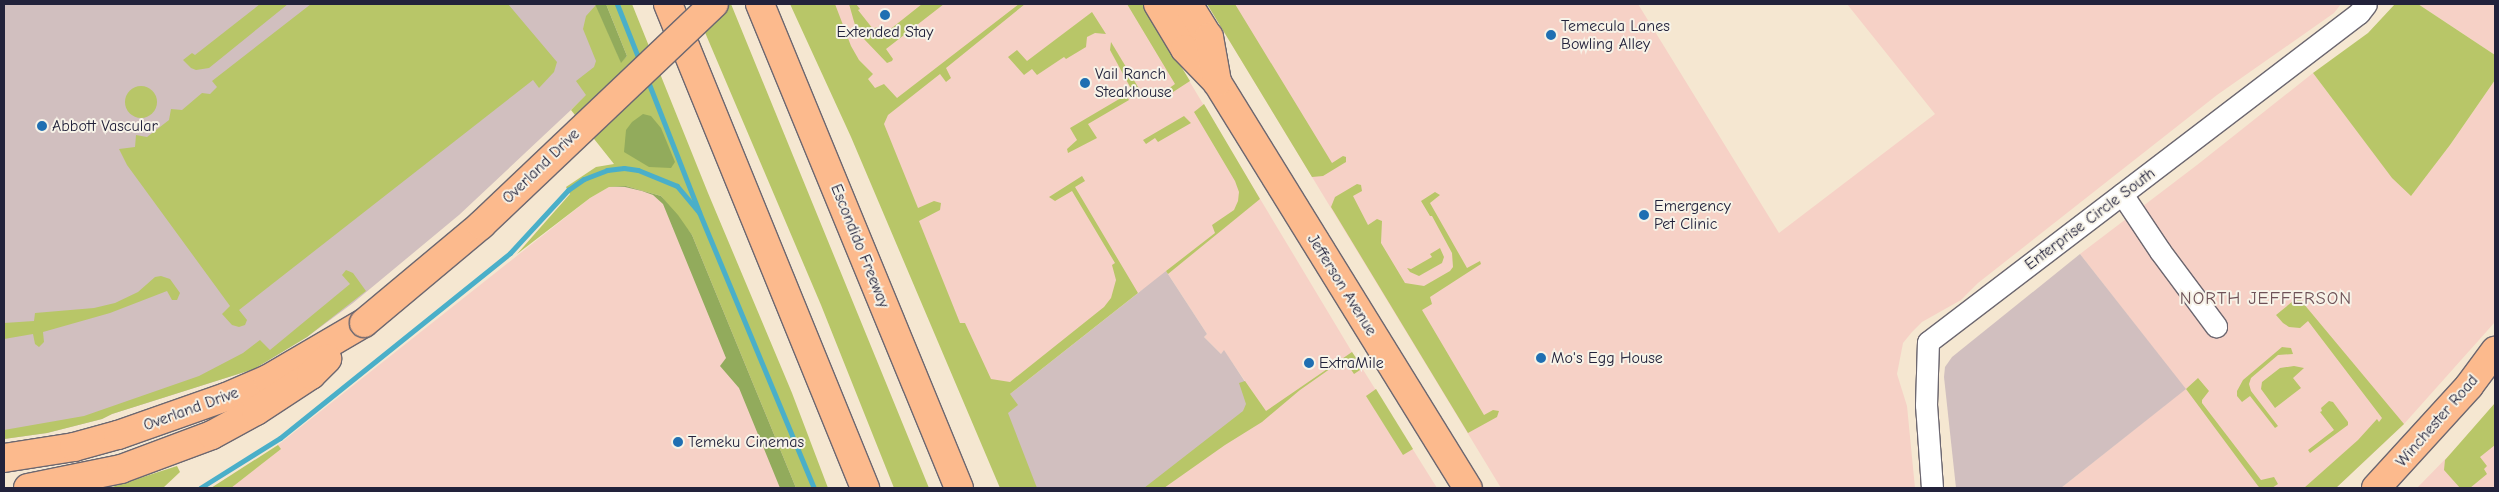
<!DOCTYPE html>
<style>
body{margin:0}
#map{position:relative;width:2499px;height:492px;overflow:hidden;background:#f5e7d1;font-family:"Comic Neue",sans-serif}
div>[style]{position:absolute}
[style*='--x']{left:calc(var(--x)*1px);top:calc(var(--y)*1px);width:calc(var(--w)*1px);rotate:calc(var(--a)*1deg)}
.built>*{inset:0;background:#f6d1c6}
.industrial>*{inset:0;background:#d1bfbf}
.green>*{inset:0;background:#b8c668}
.round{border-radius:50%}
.forest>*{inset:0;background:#92ab5c}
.stream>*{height:5px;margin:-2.5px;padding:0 2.5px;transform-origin:2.5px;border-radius:2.5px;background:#4aafc9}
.roads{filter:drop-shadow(1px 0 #6c6770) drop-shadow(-1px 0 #6c6770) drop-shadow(0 1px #6c6770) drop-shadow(0 -1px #6c6770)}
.minor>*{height:21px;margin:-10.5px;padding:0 10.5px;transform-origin:10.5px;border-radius:10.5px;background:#fff}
.major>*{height:28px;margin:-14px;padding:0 14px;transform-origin:14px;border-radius:14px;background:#fcba8d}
.highway>*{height:28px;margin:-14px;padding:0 14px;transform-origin:14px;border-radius:14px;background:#fcba8d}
.bridges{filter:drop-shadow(1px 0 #6c6770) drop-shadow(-1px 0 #6c6770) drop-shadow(0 1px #6c6770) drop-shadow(0 -1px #6c6770)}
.major-bridge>*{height:28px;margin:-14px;padding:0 14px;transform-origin:14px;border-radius:14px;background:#fcba8d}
.dots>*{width:14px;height:14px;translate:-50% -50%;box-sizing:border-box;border:2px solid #f7f3e8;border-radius:50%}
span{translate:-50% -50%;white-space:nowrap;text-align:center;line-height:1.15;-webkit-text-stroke:4px #f7f3e8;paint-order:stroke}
.poi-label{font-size:16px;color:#22223b}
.left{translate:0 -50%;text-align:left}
.street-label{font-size:16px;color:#22223b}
.neighbourhood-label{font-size:18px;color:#6e5257;letter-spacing:1px}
.frame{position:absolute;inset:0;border:5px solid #22223b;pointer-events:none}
</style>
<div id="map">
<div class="built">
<div style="clip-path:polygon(828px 4px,1143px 4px,1352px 352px,1437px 488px,1158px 488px,1245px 381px,1224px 351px,1221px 354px,1204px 337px,1207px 334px,1168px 274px,1134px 295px,1010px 394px,984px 391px)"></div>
<div style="clip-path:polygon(1207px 4px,1638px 4px,1779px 233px,1935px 114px,1847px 4px,2341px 4px,2334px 13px,2217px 95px,1978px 283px,1961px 300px,1922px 322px,1912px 332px,1903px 343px,1897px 374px,1907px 406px,1915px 488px,1501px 488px)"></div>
<div style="clip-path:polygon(2418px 4px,2495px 4px,2495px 55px)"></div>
<div style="clip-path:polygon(2313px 73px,2392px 177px,2411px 195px,2450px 145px,2495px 80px,2495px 322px,2404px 424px,2336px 488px,2061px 488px,2185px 389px,2080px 254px,2197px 165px)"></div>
<div style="clip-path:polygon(626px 186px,661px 196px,692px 235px,796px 488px,211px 488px,278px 445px,590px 198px,609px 187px)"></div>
<div style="clip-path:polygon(2495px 403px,2495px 488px,2417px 488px,2459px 445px)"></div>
</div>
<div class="industrial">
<div style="clip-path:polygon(4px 4px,606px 4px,621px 63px,459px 215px,353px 303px,307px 337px,254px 369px,112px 414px,102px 419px,47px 433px,4px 439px)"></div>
<div style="clip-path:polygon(2080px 254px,2186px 389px,2061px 488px,1956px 488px,1944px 377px,1945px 367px,1952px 357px)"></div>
<div style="clip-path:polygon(1166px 271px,1207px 334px,1204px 337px,1221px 354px,1224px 350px,1265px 412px,1158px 488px,1025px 488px,984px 391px,1010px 394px)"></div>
</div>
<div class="green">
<div style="clip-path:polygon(260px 4px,288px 4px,209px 68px,196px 70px,191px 68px,183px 60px,192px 53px,195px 55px)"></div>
<div style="clip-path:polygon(311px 4px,508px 4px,557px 62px,554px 72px,539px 88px,533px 80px,239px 310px,247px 320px,245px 325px,239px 327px,232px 325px,222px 314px,230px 306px,127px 165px,119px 149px,135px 147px,136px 135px,147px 137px,169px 120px,171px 109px,182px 110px,202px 93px,210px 94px,217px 87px,212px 81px)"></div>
<div style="clip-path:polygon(606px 4px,632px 4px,708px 193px,792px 393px,828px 488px,796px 488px,692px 235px,661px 196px,626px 186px,609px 187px,590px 198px,517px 254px,570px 194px,566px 187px,596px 167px,614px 164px,571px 110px,586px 95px,576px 81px,594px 67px,596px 61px,583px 29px,586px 16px,596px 5px,621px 62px,627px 56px)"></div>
<div style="clip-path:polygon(711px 4px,731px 4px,929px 488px,894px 488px,821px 305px,698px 16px)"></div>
<div style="clip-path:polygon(790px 4px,835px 4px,851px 46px,859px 60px,873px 74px,868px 79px,875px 88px,884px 84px,897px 98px,1019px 4px,1025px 4px,946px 68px,951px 78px,946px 82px,940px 74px,888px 115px,884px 124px,918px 208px,934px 201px,941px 203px,940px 210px,919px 221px,960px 323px,965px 323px,991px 379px,1010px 382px,1104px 307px,1111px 298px,1116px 280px,1112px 265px,1115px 263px,1072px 191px,1055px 201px,1049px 197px,1082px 176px,1085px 181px,1075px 187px,1138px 293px,1010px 394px,1018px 405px,1008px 413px,1037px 488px,1000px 488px,851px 137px)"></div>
<div style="clip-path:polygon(849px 4px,856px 4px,860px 9px,858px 10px,873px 29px,877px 27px,883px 35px,922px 4px,944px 4px,886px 49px,893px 59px,892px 61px,887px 63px,864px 39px,855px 25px)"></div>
<div style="clip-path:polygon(1127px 4px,1143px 4px,1190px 81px,1170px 94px,1167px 92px,1168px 89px,1175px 84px)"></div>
<div style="clip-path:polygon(1207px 4px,1235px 4px,1332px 163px,1343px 156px,1346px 157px,1346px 162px,1323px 176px,1312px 177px)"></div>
<div style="clip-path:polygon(2395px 4px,2418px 4px,2495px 55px,2495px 80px,2450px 145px,2411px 196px,2392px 178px,2313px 73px,2368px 33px)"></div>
<div style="clip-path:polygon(1092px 12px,1106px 34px,1095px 33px,1087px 37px,1086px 47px,1066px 59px,1064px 57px,1037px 75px,1032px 69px,1024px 75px,1008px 57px,1017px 50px,1027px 61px)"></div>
<div style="clip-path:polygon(1111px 42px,1141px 92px,1135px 96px,1110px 50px)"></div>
<div class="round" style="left:125px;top:86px;width:32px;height:32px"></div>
<div style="clip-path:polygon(1126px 95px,1129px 100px,1088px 124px,1097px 138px,1068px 153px,1067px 149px,1077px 140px,1070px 128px)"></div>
<div style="clip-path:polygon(1204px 104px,1260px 199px,1168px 274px,1166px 271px,1215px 233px,1212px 225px,1234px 210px,1238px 201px,1239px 192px,1235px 181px,1194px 112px)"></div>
<div style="clip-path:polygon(1184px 116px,1191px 123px,1158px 142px,1155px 138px,1146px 144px,1143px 140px)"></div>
<div style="clip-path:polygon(1357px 184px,1361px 185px,1362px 191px,1353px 196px,1368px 225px,1377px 219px,1382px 221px,1381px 243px,1405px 283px,1424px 286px,1450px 271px,1453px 267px,1452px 253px,1432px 216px,1430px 216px,1421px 201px,1435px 192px,1440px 195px,1430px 203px,1467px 268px,1480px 261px,1481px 264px,1430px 297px,1432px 304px,1422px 310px,1484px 415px,1493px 410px,1499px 411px,1497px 417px,1468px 433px,1331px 207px,1335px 197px)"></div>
<div style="clip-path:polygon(1440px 248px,1444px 257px,1442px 263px,1419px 276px,1410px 272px,1407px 268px,1411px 269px,1432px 257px,1430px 254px)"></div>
<div style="clip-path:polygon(346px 270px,353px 273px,366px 291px,307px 337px,254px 369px,112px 414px,102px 419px,47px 433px,4px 439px,4px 430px,84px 416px,199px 376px,243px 353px,260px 340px,270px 350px,350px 284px,342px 275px)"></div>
<div style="clip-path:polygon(161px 276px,170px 279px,180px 293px,177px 300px,172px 300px,167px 291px,110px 313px,43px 332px,44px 342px,39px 347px,35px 344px,33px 334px,4px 339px,4px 323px,34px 321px,35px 313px,94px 308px,115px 303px,138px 292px,155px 277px)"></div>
<div style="clip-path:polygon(2298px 297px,2404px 424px,2336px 488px,2304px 488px,2358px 440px,2377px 419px,2379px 422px,2382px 418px,2308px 321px,2300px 328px,2289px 327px,2283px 323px,2276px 315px)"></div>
<div style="clip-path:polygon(2282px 347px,2291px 348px,2293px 354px,2278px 355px,2251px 378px,2249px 384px,2251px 391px,2278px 426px,2275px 428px,2250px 396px,2242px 402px,2237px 396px,2237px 391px,2243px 380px)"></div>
<div style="clip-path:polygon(1352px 352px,1363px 368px,1354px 374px,1344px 359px,1300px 390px,1262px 422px,1225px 445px,1164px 488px,1144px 488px,1243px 411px,1246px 404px,1239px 383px,1245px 381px,1266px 411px)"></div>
<div style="clip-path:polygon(2294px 366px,2304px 368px,2293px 378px,2301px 388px,2275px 408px,2261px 389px,2262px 382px,2280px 368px)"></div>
<div style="clip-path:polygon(2198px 378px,2209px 391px,2202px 400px,2202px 403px,2261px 480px,2274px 477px,2278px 484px,2272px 488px,2260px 488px,2258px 486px,2186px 389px)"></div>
<div style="clip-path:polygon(1376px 389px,1413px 449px,1403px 455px,1366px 396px)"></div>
<div style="clip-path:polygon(2329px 401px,2333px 402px,2348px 422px,2348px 425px,2310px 453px,2308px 450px,2334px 430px,2320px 412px,2322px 411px,2321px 408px)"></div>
<div style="clip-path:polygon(2495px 403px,2495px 445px,2480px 457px,2487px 466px,2484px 469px,2487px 474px,2470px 488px,2460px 488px,2444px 470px,2445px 460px)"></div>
<div style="clip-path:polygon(278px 445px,281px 449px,231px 488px,211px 488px)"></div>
<div style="clip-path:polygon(177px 466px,180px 472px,163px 488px,109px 488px)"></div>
</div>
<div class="forest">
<div style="clip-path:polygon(595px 4px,606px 4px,627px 56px,621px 63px)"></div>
<div style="clip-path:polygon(643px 114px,651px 116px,661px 128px,675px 162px,671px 168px,649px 167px,624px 152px,626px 130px,632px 122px)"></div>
<div style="clip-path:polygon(626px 186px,661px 196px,678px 215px,692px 235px,796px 488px,780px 488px,739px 388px,720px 366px,726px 358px,663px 204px,653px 195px,642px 191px,625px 187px,609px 187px)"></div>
</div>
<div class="stream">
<div style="--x:617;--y:4;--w:62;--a:68.4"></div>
<div style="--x:647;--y:79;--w:143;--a:68.6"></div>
<div style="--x:699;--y:212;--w:299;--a:67.4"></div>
<div style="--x:200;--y:488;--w:94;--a:-32"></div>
<div style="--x:280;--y:438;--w:295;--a:-38.8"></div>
<div style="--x:510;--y:253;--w:86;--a:-47.4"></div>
<div style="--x:568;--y:190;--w:19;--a:-35"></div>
<div style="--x:584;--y:179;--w:25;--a:-21"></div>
<div style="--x:607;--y:170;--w:17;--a:-7"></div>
<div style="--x:624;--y:168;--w:14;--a:8"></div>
<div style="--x:638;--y:170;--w:42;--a:22.3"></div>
<div style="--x:677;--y:186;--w:34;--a:50"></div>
</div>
<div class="roads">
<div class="minor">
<div style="--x:2122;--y:194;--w:69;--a:56.3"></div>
<div style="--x:2160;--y:251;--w:94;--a:53.3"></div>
<div style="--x:1932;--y:488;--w:83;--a:-94.1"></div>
<div style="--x:1926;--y:405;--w:63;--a:-88.2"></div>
<div style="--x:1928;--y:342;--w:542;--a:-37.36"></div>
<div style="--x:2359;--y:13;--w:11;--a:-52"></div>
</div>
<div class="major">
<div style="--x:1158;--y:4;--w:52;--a:59"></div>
<div style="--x:1185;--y:49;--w:46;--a:45.9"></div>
<div style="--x:1217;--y:82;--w:477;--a:58.3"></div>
<div style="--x:1188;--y:4;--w:39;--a:58"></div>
<div style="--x:1209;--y:37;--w:46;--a:79.9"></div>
<div style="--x:4;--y:458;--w:71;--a:-8.9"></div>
<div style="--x:74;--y:447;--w:46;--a:-15.3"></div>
<div style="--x:118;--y:435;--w:114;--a:-19.4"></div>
<div style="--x:226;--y:397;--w:46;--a:-23.2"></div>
<div style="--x:268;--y:379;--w:111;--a:-30.3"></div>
<div style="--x:28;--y:488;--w:95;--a:-11.5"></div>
<div style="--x:121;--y:469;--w:97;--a:-20.5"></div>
<div style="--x:212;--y:435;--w:50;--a:-28.6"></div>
<div style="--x:256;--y:411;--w:66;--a:-33.2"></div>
<div style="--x:311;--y:375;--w:23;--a:-45"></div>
<div style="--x:2376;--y:488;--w:138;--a:-47.6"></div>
<div style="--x:2469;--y:386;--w:44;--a:-53.4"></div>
</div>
<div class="highway">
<div style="--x:668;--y:4;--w:523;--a:67.85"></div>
<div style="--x:760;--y:4;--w:523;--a:67.65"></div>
</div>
</div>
<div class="bridges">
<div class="major-bridge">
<div style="--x:364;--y:323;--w:153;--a:-39.9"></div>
<div style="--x:481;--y:225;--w:321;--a:-43.5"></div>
</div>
</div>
<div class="dots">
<div style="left:885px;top:15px;background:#1f6fb2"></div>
<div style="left:1551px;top:35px;background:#1f6fb2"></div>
<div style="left:1085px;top:83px;background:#1f6fb2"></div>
<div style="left:42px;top:126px;background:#1f6fb2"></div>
<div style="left:1644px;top:215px;background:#1f6fb2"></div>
<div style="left:1541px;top:358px;background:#1f6fb2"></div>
<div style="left:1309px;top:363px;background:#1f6fb2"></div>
<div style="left:678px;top:442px;background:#1f6fb2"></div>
</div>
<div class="poi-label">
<span class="left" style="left:1561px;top:35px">Temecula Lanes<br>Bowling Alley</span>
<span style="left:885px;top:32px">Extended Stay</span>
<span class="left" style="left:1095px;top:83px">Vail Ranch<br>Steakhouse</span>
<span class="left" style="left:52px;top:126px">Abbott Vascular</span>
<span class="left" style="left:1654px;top:215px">Emergency<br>Pet Clinic</span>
<span class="left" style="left:1551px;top:358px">Mo's Egg House</span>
<span class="left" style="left:1319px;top:363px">ExtraMile</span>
<span class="left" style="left:688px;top:442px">Temeku Cinemas</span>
</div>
<div class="street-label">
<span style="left:541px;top:166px;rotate:-44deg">Overland Drive</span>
<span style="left:2090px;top:219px;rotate:-37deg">Enterprise Circle South</span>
<span style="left:860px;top:246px;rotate:68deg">Escondido Freeway</span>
<span style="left:1342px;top:285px;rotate:58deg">Jefferson Avenue</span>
<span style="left:191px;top:409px;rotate:-20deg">Overland Drive</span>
<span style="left:2437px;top:421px;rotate:-49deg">Winchester Road</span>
</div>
<div class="neighbourhood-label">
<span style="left:2266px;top:299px">NORTH JEFFERSON</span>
</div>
<div class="frame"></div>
</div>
